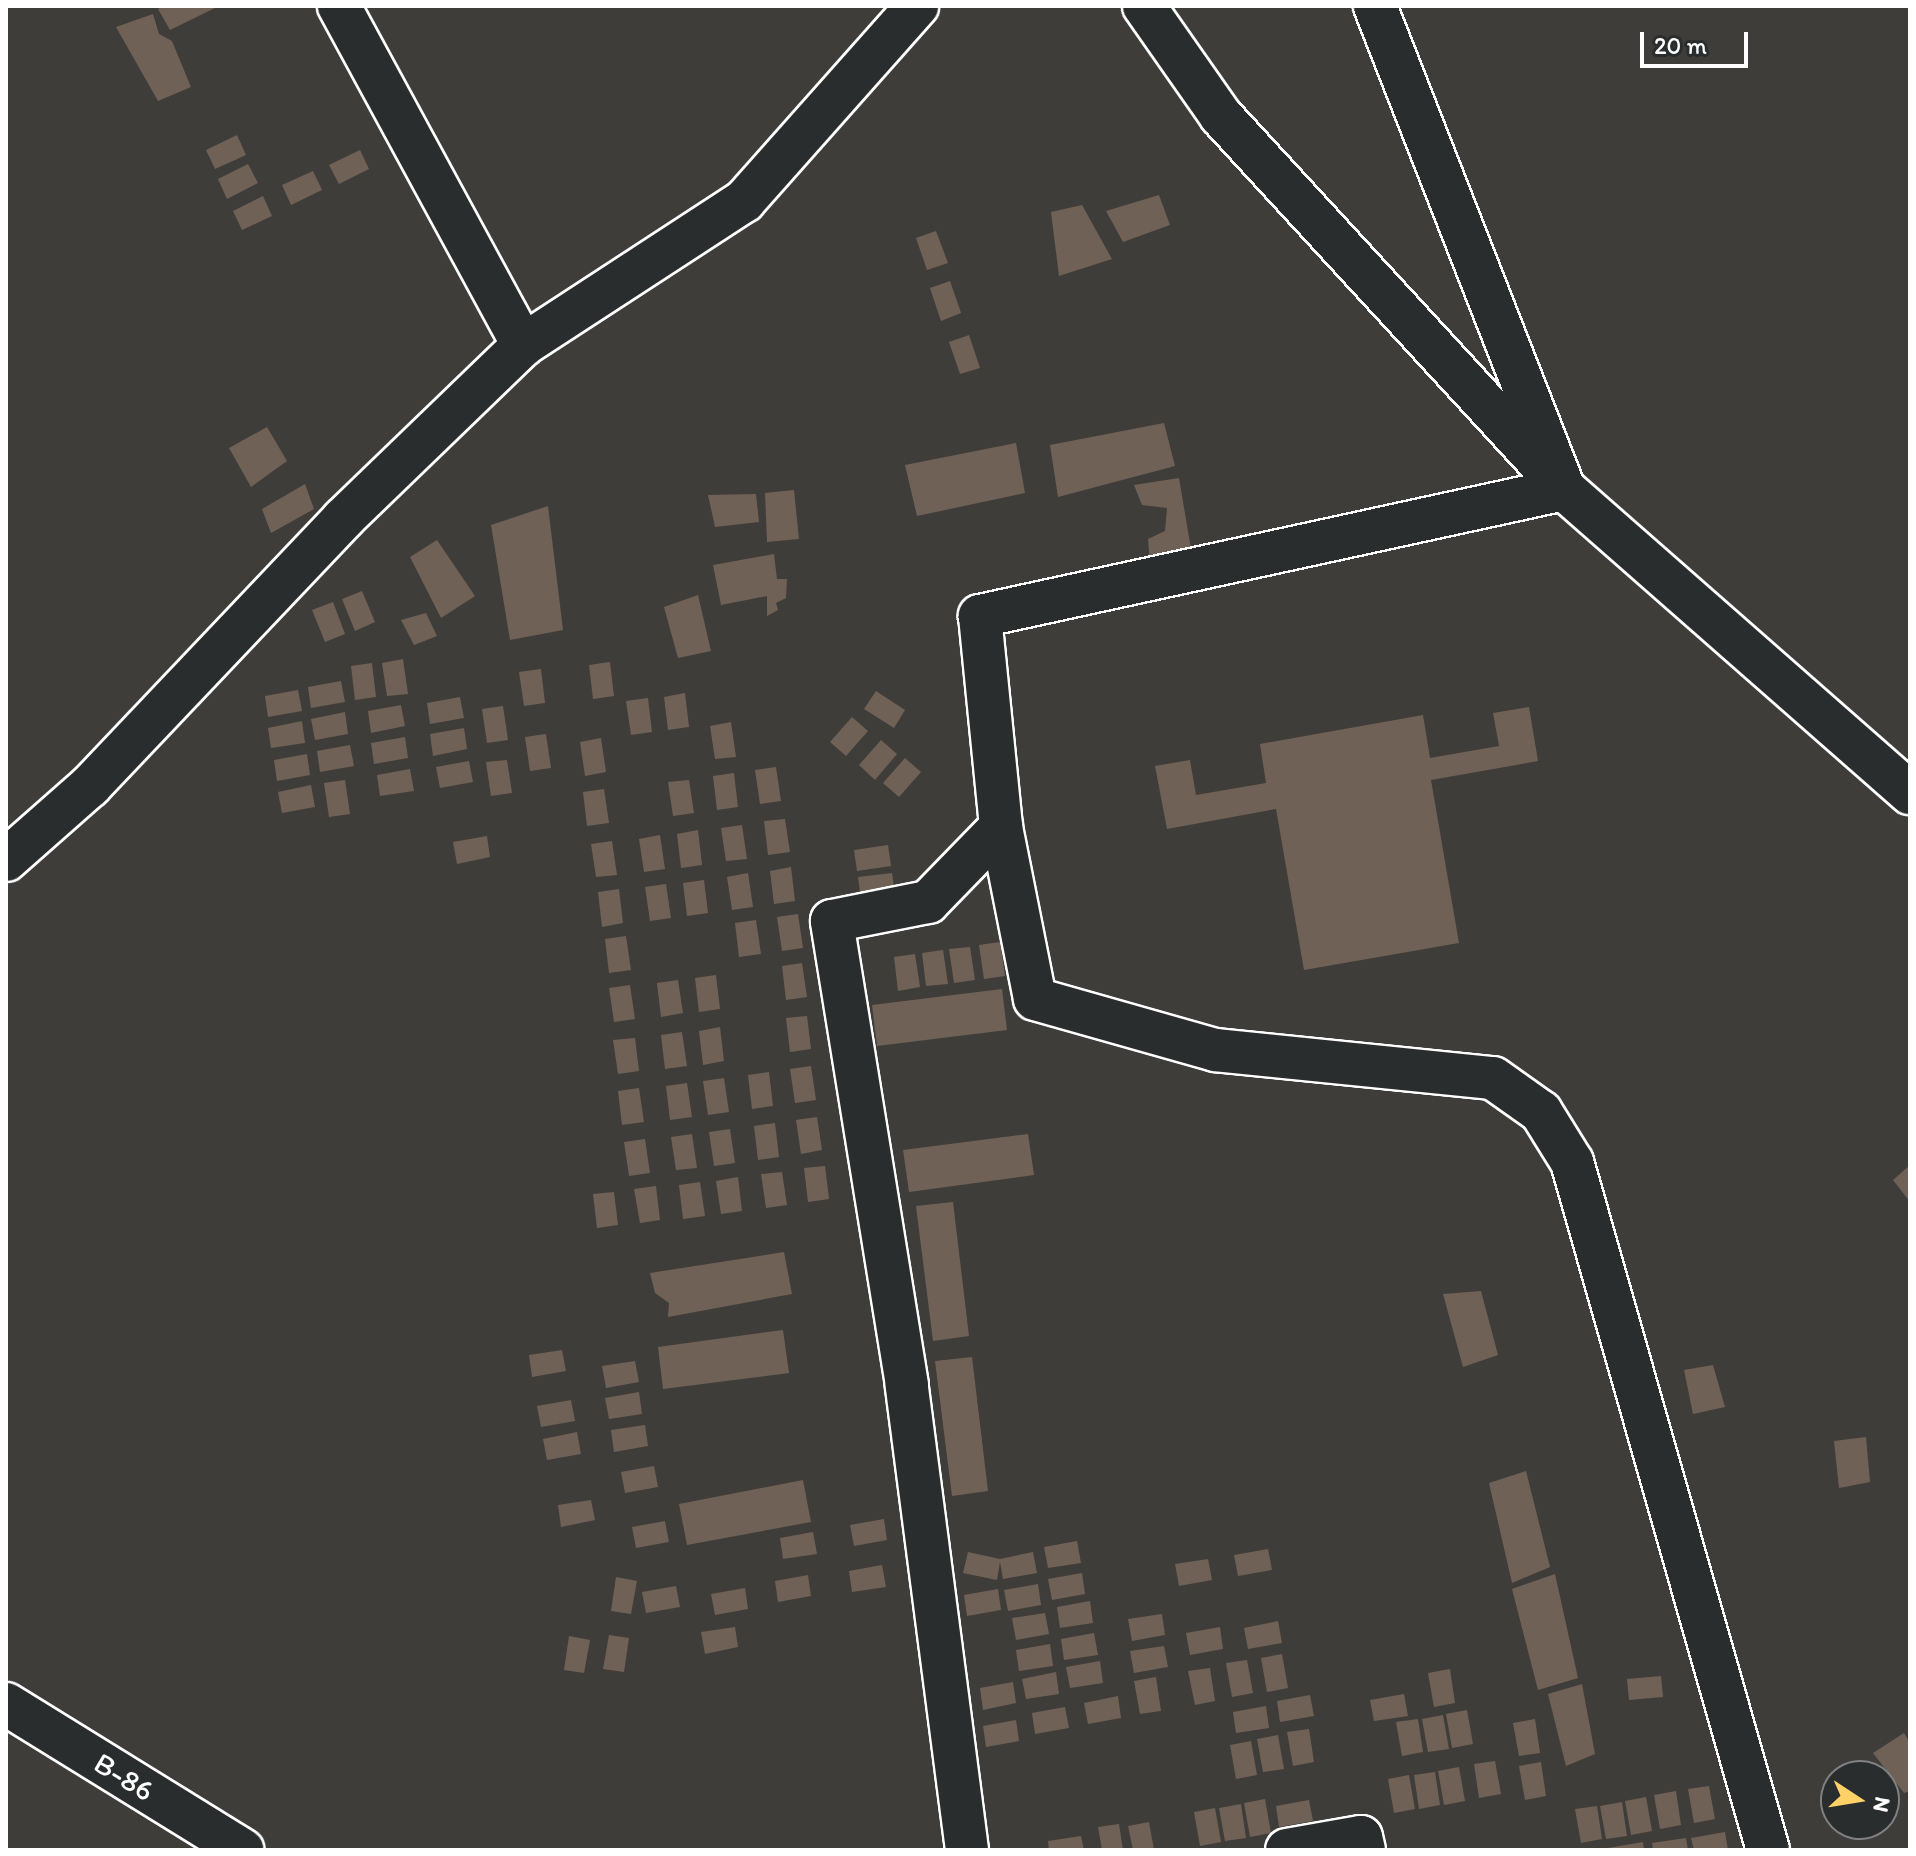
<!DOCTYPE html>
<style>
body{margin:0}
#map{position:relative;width:1916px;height:1856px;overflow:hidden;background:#3f3d3a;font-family:Itim,sans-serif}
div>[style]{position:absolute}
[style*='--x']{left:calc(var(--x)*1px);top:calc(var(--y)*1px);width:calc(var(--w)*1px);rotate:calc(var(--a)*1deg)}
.building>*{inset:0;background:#706157}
.roads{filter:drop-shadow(2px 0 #fff) drop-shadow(-2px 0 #fff) drop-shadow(0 2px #fff) drop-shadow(0 -2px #fff)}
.minor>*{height:42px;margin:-21px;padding:0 21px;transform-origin:21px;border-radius:21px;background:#2a2d2e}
span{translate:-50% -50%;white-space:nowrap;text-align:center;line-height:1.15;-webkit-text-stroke:6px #2a2d2e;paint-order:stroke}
.street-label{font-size:30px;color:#fff}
.frame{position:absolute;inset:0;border:8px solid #fff;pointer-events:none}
.north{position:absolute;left:1820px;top:1760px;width:80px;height:80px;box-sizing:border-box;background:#2a2d2e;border:2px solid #7f8182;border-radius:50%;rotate:102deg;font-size:22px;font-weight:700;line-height:32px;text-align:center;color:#fff}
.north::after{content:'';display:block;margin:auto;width:28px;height:36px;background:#ffd166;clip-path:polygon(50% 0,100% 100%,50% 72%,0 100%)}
.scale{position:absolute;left:1640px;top:32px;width:108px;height:36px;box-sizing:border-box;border:4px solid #fff;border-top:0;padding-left:10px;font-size:24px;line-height:28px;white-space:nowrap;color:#fff;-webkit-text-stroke:6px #2a2d2e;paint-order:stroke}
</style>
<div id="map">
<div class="building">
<div style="clip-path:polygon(164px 6px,219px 6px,170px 30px,158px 9px)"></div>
<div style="clip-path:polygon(153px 14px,159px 34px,172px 41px,191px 87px,158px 101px,116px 27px)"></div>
<div style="clip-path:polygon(237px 135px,246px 155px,215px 169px,206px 150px)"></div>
<div style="clip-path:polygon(360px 150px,369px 169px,339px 184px,329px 165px)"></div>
<div style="clip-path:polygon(248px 164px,258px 183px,227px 199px,218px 179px)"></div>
<div style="clip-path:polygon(313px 171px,322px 190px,291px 205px,282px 185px)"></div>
<div style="clip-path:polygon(1159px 195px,1170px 225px,1123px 242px,1106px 211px)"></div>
<div style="clip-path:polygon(263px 196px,272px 216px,242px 230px,233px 211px)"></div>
<div style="clip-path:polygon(1082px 205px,1112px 259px,1059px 276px,1051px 212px)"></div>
<div style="clip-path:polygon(936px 231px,948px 263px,927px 270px,916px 238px)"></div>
<div style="clip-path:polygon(950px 281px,961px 313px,941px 321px,930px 288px)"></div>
<div style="clip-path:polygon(969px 335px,980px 368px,960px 374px,949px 342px)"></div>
<div style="clip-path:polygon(1164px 423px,1175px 466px,1058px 497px,1050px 445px)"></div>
<div style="clip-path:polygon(267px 427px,287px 461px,251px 487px,229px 448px)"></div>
<div style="clip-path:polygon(1016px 443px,1025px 493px,917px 516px,905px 465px)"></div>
<div style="clip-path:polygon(1179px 478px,1192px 555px,1150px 563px,1148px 539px,1165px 531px,1167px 508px,1142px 505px,1134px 485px)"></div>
<div style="clip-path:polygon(305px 484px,314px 509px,271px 533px,262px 509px)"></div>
<div style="clip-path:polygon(794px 490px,799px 539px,767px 542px,765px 493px)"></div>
<div style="clip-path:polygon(756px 494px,759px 522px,715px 527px,708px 495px)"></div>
<div style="clip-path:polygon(548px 506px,563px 630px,510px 640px,491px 525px)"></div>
<div style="clip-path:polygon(437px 540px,475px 596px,441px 618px,410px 557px)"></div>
<div style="clip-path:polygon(774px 554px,777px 579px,787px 579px,786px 598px,776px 603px,778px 610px,767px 616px,767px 596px,721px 605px,713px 565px)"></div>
<div style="clip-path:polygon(362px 591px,375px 622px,355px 631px,342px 599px)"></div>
<div style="clip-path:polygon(698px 595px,711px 651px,678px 658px,664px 607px)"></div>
<div style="clip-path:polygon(333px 602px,345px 634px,325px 642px,312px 610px)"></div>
<div style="clip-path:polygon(426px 613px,437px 636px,414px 645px,401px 620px)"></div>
<div style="clip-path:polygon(403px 659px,408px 694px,387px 696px,382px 663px)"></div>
<div style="clip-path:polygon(610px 662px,614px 696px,593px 699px,589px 665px)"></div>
<div style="clip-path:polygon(372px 663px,376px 697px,355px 700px,351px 666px)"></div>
<div style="clip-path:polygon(541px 669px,545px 703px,524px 706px,519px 672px)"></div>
<div style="clip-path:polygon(341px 681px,345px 702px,311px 708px,308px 687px)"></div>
<div style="clip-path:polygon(298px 690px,302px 711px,268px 717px,265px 696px)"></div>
<div style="clip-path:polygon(876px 691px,905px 710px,894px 728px,864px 709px)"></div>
<div style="clip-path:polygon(685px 693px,689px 727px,668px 730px,664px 697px)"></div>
<div style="clip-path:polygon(460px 697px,464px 718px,430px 724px,427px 703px)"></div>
<div style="clip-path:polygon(648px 698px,652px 732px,631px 735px,626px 701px)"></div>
<div style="clip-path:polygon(401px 705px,405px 726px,371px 733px,368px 711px)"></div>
<div style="clip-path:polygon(503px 706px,508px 740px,487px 743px,482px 709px)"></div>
<div style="clip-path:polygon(1529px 707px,1538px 761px,1431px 780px,1459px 943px,1304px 970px,1276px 809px,1167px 829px,1155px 766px,1190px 760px,1196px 795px,1266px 783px,1260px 744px,1423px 715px,1430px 758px,1499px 746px,1493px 713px)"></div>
<div style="clip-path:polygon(345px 712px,348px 734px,315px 740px,311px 719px)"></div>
<div style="clip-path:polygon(852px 717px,868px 731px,846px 756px,830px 742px)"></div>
<div style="clip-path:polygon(302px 721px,305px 743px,271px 748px,268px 728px)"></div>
<div style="clip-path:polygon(731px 722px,736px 757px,715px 759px,710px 726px)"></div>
<div style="clip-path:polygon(464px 728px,467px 749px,433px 756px,430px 734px)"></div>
<div style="clip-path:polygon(546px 734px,551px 768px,530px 771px,525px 737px)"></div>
<div style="clip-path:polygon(405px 737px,408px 758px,374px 764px,371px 743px)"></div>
<div style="clip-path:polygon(601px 738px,606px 772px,585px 776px,580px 742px)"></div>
<div style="clip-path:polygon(881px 740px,897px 754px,875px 780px,859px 765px)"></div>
<div style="clip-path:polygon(350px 745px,354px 766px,320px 772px,317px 751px)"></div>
<div style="clip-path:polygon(307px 754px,310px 775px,277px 781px,274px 760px)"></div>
<div style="clip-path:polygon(905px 758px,921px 772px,899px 797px,883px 783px)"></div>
<div style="clip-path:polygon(507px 760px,512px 793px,491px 796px,486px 762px)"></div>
<div style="clip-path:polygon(469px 761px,473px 782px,440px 788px,436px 767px)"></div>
<div style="clip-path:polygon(776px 767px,781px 801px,760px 804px,755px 770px)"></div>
<div style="clip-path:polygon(410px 769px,414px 791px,380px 796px,377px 775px)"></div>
<div style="clip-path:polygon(734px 773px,738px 807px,717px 810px,713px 776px)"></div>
<div style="clip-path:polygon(345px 780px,350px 814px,329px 817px,324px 783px)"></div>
<div style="clip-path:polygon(689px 780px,694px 813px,673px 816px,668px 782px)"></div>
<div style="clip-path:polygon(311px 785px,315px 807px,282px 813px,278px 792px)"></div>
<div style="clip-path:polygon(604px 789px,609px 823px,587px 826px,583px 792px)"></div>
<div style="clip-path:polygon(785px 819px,790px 852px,768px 855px,764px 821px)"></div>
<div style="clip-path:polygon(742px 825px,747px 859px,726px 861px,721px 828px)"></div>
<div style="clip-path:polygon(698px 830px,702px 865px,681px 868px,677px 834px)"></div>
<div style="clip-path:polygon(660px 835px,665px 869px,644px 872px,639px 839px)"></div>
<div style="clip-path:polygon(487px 836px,490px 857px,457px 864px,453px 842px)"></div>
<div style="clip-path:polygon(612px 841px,617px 875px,596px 877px,591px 844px)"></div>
<div style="clip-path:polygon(888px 845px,891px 866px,857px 871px,854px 850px)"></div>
<div style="clip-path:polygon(791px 867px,795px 901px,774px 904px,770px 871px)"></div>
<div style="clip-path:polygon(748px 873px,753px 907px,732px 910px,727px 877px)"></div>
<div style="clip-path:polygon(892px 873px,895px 894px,861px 899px,858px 877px)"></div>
<div style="clip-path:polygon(704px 880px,708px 913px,687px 916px,683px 883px)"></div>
<div style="clip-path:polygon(666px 884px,671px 918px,650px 921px,645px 887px)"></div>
<div style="clip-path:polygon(619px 889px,623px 923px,602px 927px,598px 892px)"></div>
<div style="clip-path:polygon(798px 914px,803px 948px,782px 951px,777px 917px)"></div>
<div style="clip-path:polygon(756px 920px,761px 954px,739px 957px,735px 923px)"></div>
<div style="clip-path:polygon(626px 936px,631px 970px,609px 973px,605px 939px)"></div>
<div style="clip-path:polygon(1000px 942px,1005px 976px,984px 979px,979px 945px)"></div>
<div style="clip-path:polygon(970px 947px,975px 980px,954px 983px,949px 949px)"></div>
<div style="clip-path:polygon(943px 950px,948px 984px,926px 986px,922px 953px)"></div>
<div style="clip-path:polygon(915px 954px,920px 987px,898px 991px,894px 957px)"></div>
<div style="clip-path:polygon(802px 963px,807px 997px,786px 1000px,782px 966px)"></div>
<div style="clip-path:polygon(716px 975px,720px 1009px,699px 1012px,695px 978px)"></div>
<div style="clip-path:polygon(678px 980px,683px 1013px,661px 1017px,657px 983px)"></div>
<div style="clip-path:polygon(630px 985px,635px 1019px,614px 1022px,609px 988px)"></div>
<div style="clip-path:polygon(1002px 989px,1007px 1030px,877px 1046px,872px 1005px)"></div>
<div style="clip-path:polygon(807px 1016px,811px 1049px,790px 1052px,786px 1018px)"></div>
<div style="clip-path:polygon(720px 1027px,724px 1061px,703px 1065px,699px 1031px)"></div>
<div style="clip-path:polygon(682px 1032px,687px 1066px,665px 1069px,661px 1035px)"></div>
<div style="clip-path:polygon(635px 1038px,639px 1071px,618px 1074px,613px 1040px)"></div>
<div style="clip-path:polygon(811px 1066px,816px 1100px,795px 1103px,790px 1069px)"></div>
<div style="clip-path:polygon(769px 1072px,773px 1106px,752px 1109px,748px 1075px)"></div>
<div style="clip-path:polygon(724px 1078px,729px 1112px,708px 1115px,703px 1081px)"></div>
<div style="clip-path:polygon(687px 1083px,692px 1117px,670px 1120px,666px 1086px)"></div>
<div style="clip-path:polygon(639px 1088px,644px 1122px,622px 1125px,618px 1091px)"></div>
<div style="clip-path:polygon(817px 1117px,822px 1150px,801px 1154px,796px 1120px)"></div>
<div style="clip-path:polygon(775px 1123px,779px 1157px,758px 1160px,754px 1126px)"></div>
<div style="clip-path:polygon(730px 1129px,735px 1163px,714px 1166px,709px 1132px)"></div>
<div style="clip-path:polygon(692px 1134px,697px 1168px,676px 1170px,671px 1137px)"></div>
<div style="clip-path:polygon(1028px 1134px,1034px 1175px,909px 1192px,903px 1150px)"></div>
<div style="clip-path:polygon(645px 1139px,650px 1173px,629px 1176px,624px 1142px)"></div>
<div style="clip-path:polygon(1910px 1165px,1910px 1202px,1893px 1180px)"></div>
<div style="clip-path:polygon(825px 1166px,829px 1199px,808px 1202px,804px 1168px)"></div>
<div style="clip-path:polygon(782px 1172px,787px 1205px,766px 1208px,761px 1174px)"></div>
<div style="clip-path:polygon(738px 1177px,742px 1211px,721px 1214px,716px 1181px)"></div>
<div style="clip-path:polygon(700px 1182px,705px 1216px,683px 1219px,679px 1185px)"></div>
<div style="clip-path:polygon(656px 1186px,660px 1220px,640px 1223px,634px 1189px)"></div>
<div style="clip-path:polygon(614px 1192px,618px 1225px,597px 1228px,593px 1194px)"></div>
<div style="clip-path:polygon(953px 1202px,969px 1336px,933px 1341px,916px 1206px)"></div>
<div style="clip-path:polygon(784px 1252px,792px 1294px,668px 1317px,669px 1303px,655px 1293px,650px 1273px)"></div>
<div style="clip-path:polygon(1481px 1291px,1498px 1355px,1463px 1367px,1443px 1294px)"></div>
<div style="clip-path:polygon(783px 1330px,789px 1373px,663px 1389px,658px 1347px)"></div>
<div style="clip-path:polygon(562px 1350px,566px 1371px,532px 1377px,529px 1355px)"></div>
<div style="clip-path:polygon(972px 1357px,988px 1491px,952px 1496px,935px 1361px)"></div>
<div style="clip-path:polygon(635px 1361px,639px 1382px,606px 1388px,602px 1366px)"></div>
<div style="clip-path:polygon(1713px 1365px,1725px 1407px,1693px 1414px,1684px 1370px)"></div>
<div style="clip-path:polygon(639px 1392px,642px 1414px,609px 1419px,605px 1398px)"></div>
<div style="clip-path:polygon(571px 1400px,575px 1421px,541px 1427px,537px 1406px)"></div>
<div style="clip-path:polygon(645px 1425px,648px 1446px,614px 1452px,611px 1430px)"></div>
<div style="clip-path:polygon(577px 1432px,581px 1454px,547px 1460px,543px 1439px)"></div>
<div style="clip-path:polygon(1866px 1437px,1870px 1482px,1839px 1488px,1834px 1441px)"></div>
<div style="clip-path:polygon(654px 1466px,658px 1487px,625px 1493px,621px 1472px)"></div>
<div style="clip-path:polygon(1526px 1471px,1550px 1567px,1512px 1583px,1489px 1483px)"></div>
<div style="clip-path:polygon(803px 1480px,811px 1522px,687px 1545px,679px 1504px)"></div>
<div style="clip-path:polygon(591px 1500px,595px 1520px,561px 1527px,558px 1505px)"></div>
<div style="clip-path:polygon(884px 1519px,887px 1540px,854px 1546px,850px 1525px)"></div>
<div style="clip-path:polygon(665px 1521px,669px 1542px,636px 1548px,632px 1527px)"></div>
<div style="clip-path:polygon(813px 1532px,817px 1554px,783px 1559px,780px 1538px)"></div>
<div style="clip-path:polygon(1077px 1541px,1081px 1563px,1048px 1568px,1044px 1547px)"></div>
<div style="clip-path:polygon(1268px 1549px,1272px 1570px,1238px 1576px,1234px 1555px)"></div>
<div style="clip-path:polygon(968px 1552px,1000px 1559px,1033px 1552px,1037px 1573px,1003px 1579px,1000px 1562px,997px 1580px,963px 1573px)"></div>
<div style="clip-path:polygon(1208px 1559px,1212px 1580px,1179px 1586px,1175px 1564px)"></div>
<div style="clip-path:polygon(882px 1565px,886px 1587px,852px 1592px,849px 1571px)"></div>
<div style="clip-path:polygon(1082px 1573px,1085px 1594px,1052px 1600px,1048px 1579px)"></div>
<div style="clip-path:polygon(1555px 1574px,1578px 1678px,1538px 1690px,1512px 1589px)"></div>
<div style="clip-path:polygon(808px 1575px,811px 1596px,778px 1602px,775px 1581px)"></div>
<div style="clip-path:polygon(616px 1577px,637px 1581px,631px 1614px,611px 1611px)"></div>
<div style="clip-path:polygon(1038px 1584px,1041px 1605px,1008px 1611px,1004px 1590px)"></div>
<div style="clip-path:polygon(676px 1586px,680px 1607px,646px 1613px,642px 1592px)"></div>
<div style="clip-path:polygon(745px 1588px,748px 1609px,715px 1615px,711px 1594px)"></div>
<div style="clip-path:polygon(998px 1589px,1001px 1610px,967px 1616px,964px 1595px)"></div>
<div style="clip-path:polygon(1090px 1601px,1093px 1623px,1060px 1628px,1057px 1607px)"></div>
<div style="clip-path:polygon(1045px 1613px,1049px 1634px,1016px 1640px,1012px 1618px)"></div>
<div style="clip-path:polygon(1162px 1614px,1165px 1635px,1132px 1641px,1128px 1619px)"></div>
<div style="clip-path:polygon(1278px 1621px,1282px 1643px,1248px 1649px,1244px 1628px)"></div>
<div style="clip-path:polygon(735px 1627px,738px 1647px,705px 1654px,701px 1632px)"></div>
<div style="clip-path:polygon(1220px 1627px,1223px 1649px,1190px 1655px,1186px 1633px)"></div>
<div style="clip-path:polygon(1094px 1633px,1098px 1655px,1064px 1660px,1061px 1639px)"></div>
<div style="clip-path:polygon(609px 1635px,629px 1638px,624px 1672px,603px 1669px)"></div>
<div style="clip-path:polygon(569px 1636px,590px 1640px,584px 1673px,564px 1670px)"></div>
<div style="clip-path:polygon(1050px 1644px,1053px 1666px,1019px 1671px,1016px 1650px)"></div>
<div style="clip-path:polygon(1164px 1646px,1168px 1667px,1134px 1673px,1130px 1651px)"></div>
<div style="clip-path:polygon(1282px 1654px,1288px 1688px,1267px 1692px,1261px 1658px)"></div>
<div style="clip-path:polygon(1247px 1660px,1253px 1693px,1232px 1697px,1226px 1663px)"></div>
<div style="clip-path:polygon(1100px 1661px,1103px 1683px,1070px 1688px,1066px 1667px)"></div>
<div style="clip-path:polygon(1210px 1668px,1215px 1701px,1195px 1705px,1188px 1671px)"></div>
<div style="clip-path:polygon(1450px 1669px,1455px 1703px,1434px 1707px,1428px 1673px)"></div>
<div style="clip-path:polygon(1056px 1672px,1059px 1694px,1026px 1699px,1022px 1679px)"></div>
<div style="clip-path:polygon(1661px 1676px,1663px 1697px,1629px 1700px,1627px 1679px)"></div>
<div style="clip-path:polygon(1156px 1677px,1161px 1711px,1140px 1714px,1134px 1681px)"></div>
<div style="clip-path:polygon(1013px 1682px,1016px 1703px,983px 1710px,980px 1688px)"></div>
<div style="clip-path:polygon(1582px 1684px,1595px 1754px,1566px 1766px,1548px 1694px)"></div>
<div style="clip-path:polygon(1404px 1694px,1408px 1716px,1374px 1721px,1370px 1700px)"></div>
<div style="clip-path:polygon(1310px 1695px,1314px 1716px,1280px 1722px,1277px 1701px)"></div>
<div style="clip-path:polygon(1118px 1696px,1121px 1718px,1088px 1724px,1084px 1703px)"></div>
<div style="clip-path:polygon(1266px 1706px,1269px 1728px,1236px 1733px,1233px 1712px)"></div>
<div style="clip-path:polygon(1065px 1707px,1069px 1728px,1035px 1734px,1032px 1713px)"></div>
<div style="clip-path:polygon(1467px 1710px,1473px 1744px,1452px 1748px,1446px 1714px)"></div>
<div style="clip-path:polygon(1443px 1715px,1449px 1749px,1428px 1752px,1422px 1719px)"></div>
<div style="clip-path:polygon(1418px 1719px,1423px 1752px,1402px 1756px,1396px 1722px)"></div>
<div style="clip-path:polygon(1535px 1719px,1540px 1753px,1519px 1756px,1513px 1723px)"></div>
<div style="clip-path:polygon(1016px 1720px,1019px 1741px,986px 1747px,983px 1726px)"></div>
<div style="clip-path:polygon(1309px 1729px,1314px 1762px,1293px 1766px,1287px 1732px)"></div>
<div style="clip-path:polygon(1904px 1733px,1910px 1743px,1910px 1791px,1904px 1793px,1873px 1753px)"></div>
<div style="clip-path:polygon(1278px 1735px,1284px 1769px,1263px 1772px,1257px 1739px)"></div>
<div style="clip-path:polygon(1251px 1741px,1257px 1775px,1236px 1779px,1230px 1745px)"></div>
<div style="clip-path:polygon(1495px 1761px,1501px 1794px,1479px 1798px,1474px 1764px)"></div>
<div style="clip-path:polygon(1541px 1762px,1546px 1796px,1525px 1800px,1519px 1766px)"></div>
<div style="clip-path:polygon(1459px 1767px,1465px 1801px,1444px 1805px,1438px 1771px)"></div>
<div style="clip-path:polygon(1435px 1772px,1440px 1805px,1419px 1809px,1414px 1775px)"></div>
<div style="clip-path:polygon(1409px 1775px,1415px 1809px,1394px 1813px,1388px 1779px)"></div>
<div style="clip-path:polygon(1709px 1786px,1715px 1819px,1694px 1823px,1688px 1789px)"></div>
<div style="clip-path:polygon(1676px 1791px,1681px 1825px,1660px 1829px,1654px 1795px)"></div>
<div style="clip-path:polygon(1646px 1797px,1652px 1831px,1631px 1835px,1625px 1801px)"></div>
<div style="clip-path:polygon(1265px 1799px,1271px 1833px,1250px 1837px,1244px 1803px)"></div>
<div style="clip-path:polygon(1309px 1800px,1313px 1821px,1279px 1827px,1276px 1806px)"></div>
<div style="clip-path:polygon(1622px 1802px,1627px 1836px,1606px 1839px,1600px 1806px)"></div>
<div style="clip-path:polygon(1241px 1804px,1246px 1838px,1225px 1841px,1219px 1808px)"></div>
<div style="clip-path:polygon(1597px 1806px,1602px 1839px,1581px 1843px,1575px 1809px)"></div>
<div style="clip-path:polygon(1215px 1808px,1221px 1842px,1200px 1846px,1194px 1812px)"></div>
<div style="clip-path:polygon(1149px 1822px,1154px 1850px,1133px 1850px,1128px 1826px)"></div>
<div style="clip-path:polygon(1119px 1824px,1123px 1850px,1102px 1850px,1098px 1827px)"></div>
<div style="clip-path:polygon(1725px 1832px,1728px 1850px,1694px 1850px,1691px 1838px)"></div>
<div style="clip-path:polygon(1081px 1836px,1084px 1850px,1049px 1850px,1048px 1841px)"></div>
<div style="clip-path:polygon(1686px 1838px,1688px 1850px,1653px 1850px,1652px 1843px)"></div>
<div style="clip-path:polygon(1643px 1842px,1644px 1850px,1608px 1850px,1608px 1848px)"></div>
</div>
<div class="roads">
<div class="minor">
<div style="--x:339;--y:6;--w:386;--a:61.5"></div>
<div style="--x:1144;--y:6;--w:134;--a:55"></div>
<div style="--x:1221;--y:116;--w:507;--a:47.4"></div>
<div style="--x:1564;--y:489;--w:461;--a:41.3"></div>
<div style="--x:1375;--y:6;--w:519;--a:68.63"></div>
<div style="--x:1564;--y:489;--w:598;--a:167.73"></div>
<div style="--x:980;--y:616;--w:212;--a:84.3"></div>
<div style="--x:1001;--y:827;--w:175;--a:78.8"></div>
<div style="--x:1035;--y:999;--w:187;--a:15.8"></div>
<div style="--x:1215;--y:1050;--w:279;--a:5.8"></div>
<div style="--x:1493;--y:1078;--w:59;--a:35.3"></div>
<div style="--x:1541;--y:1112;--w:59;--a:58.2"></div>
<div style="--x:1572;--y:1162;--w:715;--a:74.1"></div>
<div style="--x:6;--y:860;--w:112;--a:-41.4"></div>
<div style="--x:90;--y:786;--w:368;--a:-46.5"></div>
<div style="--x:343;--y:519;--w:250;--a:-44"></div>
<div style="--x:523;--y:345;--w:264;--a:-33.1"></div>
<div style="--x:744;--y:201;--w:261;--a:-48.4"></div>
<div style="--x:6;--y:1704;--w:278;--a:31.7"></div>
<div style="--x:967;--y:1850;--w:469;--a:-97.4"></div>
<div style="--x:907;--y:1385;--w:470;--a:-99.2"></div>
<div style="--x:832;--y:921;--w:98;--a:-11.2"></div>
<div style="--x:928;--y:902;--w:105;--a:-45.8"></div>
<div style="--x:1287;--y:1850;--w:75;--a:-10"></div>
<div style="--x:1361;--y:1837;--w:13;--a:77"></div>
</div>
</div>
<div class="street-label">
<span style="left:124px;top:1777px;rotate:32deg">B-86</span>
</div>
<div class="frame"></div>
<div class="north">N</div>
<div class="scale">20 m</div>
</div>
